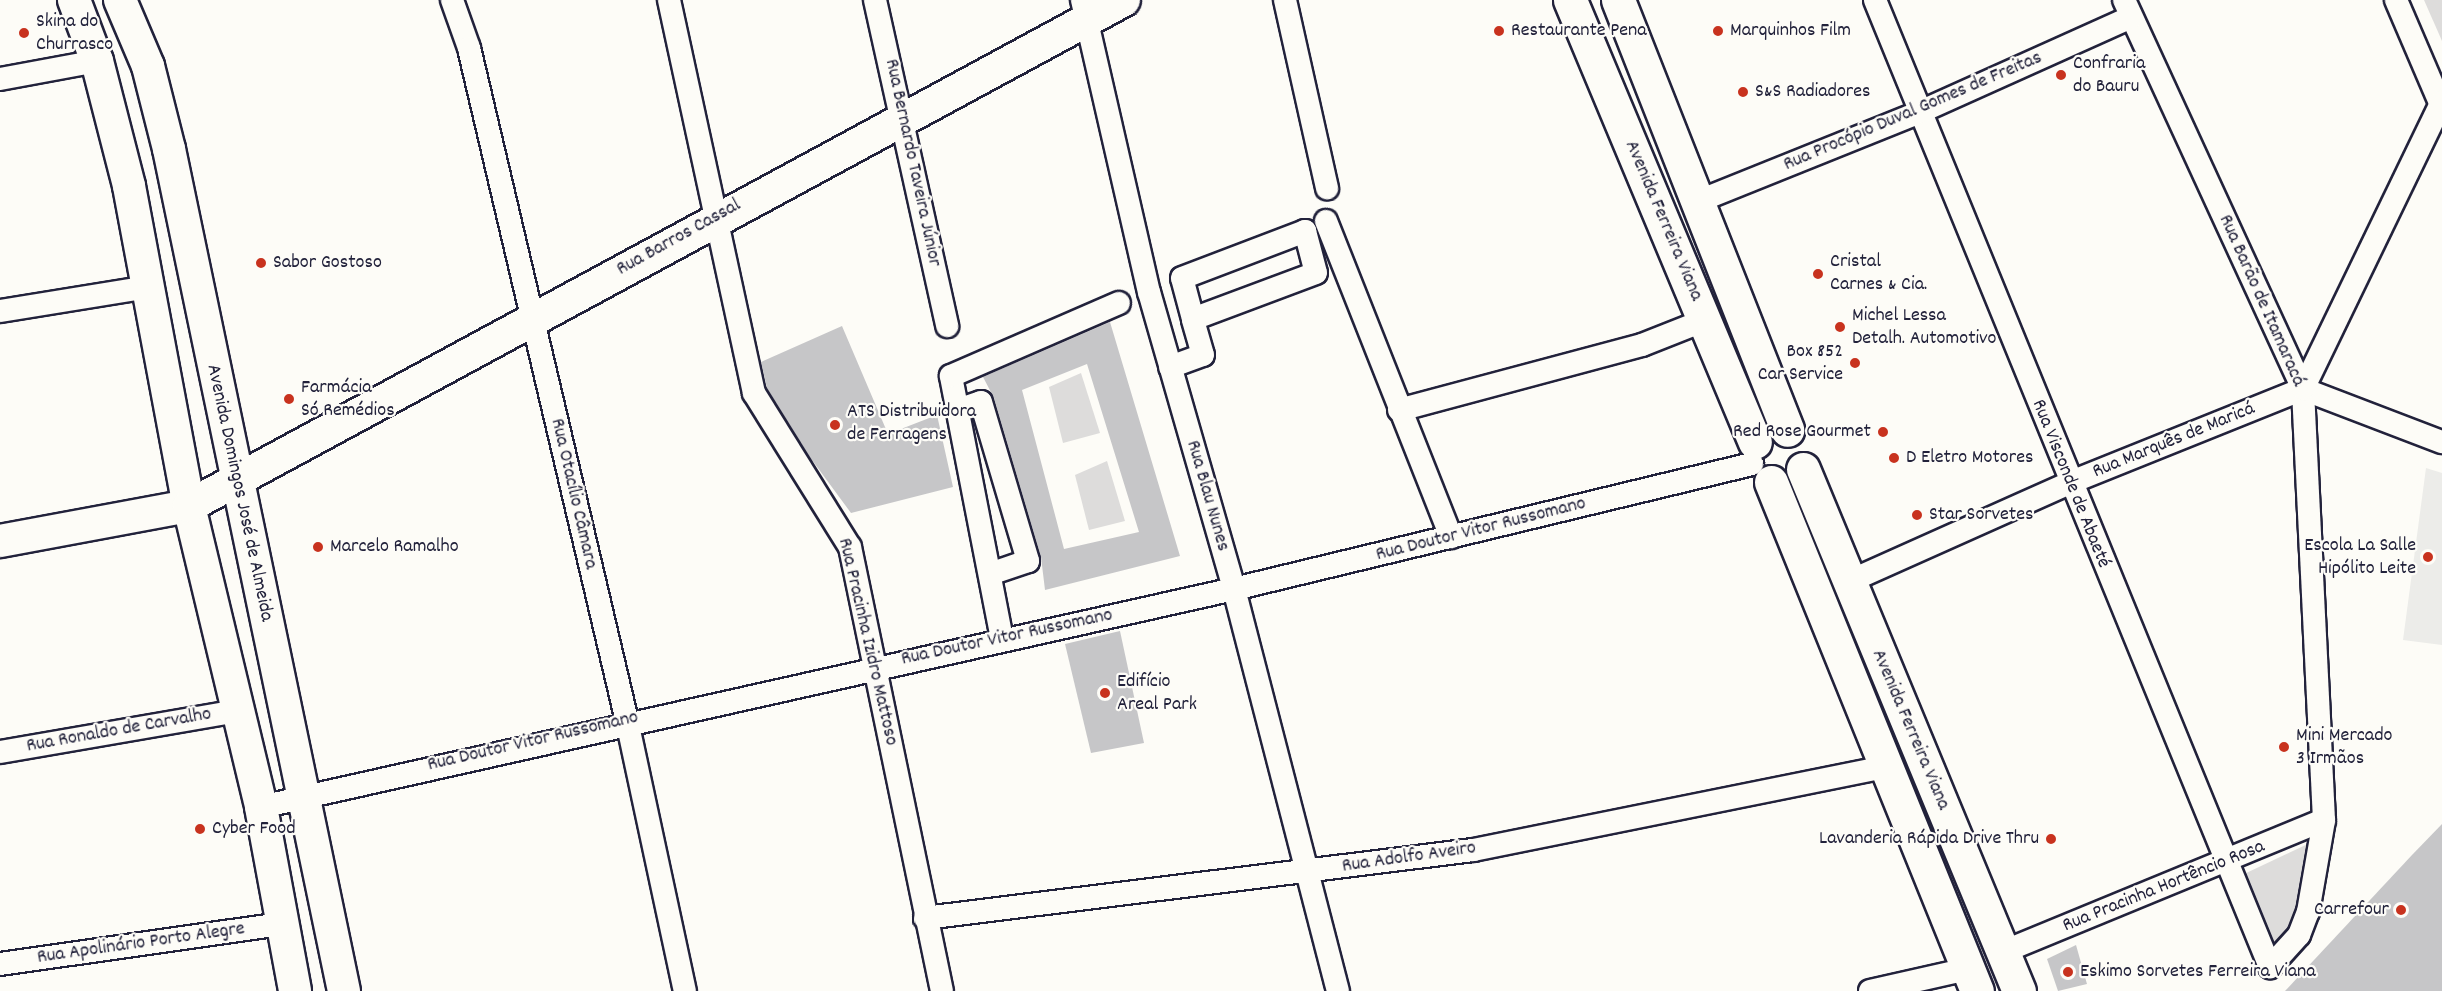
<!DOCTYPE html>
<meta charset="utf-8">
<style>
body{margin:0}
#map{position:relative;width:2442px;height:991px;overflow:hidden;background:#fdfcf7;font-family:Dekko,sans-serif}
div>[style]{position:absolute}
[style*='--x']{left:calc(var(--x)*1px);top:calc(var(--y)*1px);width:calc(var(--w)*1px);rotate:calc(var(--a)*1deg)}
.built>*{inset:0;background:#ecece9}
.green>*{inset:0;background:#dddcdb}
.building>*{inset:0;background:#c6c6c8}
.roads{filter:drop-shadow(2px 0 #22223b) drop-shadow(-2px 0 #22223b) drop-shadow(0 2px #22223b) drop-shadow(0 -2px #22223b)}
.street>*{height:22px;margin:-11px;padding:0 11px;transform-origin:11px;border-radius:11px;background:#fdfcf7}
.secondary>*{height:32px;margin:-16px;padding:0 16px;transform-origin:16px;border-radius:16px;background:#fdfcf7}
.primary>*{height:33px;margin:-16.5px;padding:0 16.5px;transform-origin:16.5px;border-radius:16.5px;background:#fdfcf7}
.dots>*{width:16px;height:16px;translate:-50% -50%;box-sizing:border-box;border:3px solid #fdfcf7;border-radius:50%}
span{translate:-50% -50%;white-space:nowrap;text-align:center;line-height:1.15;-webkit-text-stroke:4.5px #fdfcf7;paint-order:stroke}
.poi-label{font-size:20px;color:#22223b}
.left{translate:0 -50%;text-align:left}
.right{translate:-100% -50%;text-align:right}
.street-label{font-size:20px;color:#22223b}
</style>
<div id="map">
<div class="built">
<div style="clip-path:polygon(2426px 468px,2442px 473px,2442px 645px,2403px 640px)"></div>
</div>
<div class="green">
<div style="clip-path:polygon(2424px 0,2442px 0,2442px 41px)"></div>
<div style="clip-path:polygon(1081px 373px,1100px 433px,1063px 443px,1049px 387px)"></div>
<div style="clip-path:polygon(1107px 461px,1125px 521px,1089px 530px,1075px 475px)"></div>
<div style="clip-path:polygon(2312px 842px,2306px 909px,2272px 949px,2242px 875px)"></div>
</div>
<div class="building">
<div style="clip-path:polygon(evenodd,1110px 322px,1180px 556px,1045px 590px,1041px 557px,994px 398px,983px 377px,1110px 322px,1087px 364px,1139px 532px,1064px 549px,1022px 390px,1087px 364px)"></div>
<div style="clip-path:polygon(842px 326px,888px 434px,937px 415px,953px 487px,851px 513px,809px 456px,767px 388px,761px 362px)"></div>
<div style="clip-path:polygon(1120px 631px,1144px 743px,1091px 753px,1065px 644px)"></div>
<div style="clip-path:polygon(2442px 824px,2442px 991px,2285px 991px,2412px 855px)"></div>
<div style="clip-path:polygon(2076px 945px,2087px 984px,2058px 991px,2047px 959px)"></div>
</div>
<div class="roads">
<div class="street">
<div style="--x:452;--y:0;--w:51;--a:70.5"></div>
<div style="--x:469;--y:48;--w:691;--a:76.79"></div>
<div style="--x:627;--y:721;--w:276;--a:77.9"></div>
<div style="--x:669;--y:0;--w:402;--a:77.8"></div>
<div style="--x:754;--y:393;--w:181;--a:58.1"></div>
<div style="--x:850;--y:547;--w:453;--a:78.3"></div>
<div style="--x:875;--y:0;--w:334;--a:77.5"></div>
<div style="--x:1082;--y:0;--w:300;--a:77.1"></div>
<div style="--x:1149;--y:292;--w:309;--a:74"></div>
<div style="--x:1234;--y:589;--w:415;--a:75.5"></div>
<div style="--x:1285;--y:0;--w:193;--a:77.4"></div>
<div style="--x:1875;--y:0;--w:1045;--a:67.78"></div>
<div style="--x:2270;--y:967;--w:43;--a:-47.8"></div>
<div style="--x:2299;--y:935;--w:25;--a:-69"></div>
<div style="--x:2308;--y:912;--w:93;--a:-80.1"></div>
<div style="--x:2324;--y:820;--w:432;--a:-92.8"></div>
<div style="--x:2303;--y:389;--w:428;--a:-114.7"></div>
<div style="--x:2396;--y:0;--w:114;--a:66.8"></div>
<div style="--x:0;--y:79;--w:99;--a:-10.5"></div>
<div style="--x:1694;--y:203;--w:244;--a:-21.9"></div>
<div style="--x:1920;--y:112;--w:231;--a:-24.2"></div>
<div style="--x:1326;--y:221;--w:340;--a:68.4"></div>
<div style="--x:0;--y:311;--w:151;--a:-9.2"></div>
<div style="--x:1170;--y:367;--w:35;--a:-20"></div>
<div style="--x:1203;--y:355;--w:37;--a:-106"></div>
<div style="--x:1193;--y:319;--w:42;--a:-105"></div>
<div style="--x:1182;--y:278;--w:132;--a:-20.9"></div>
<div style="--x:1305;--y:231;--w:43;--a:75.3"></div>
<div style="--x:1316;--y:273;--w:131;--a:159.5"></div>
<div style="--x:2303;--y:389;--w:149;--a:20.9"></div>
<div style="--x:958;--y:410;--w:24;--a:-19"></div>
<div style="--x:981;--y:402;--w:166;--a:73.5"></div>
<div style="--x:1028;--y:561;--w:40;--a:161.1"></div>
<div style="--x:1399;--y:410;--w:252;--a:-15"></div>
<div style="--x:1642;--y:345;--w:68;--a:-21.6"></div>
<div style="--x:1848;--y:582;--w:242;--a:-24.1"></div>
<div style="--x:2069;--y:483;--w:252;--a:-21.9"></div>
<div style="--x:2303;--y:389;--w:319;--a:-64.2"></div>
<div style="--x:1002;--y:639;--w:268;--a:-101"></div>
<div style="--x:951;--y:376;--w:183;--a:-23.5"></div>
<div style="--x:0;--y:752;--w:241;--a:-9.8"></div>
<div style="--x:261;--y:807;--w:997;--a:-12.63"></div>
<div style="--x:1234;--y:589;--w:533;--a:-13.57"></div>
<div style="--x:925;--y:918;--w:552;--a:-7.07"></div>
<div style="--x:1473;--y:850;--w:423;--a:-11.4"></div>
<div style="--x:2003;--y:952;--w:347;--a:-22.4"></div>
<div style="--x:0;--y:964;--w:285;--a:-8.1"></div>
<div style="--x:1870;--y:991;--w:100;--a:-12.7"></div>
</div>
<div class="secondary">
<div style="--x:74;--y:0;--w:65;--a:69.3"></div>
<div style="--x:97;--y:61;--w:129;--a:75.6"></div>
<div style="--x:129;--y:186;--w:326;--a:79.4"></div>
<div style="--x:189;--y:506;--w:309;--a:76.5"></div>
<div style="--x:261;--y:807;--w:187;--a:79.5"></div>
<div style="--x:120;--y:0;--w:72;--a:67"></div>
<div style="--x:148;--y:66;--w:86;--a:75.8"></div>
<div style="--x:169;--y:149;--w:860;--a:78.26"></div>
<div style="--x:0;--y:541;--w:192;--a:-10.5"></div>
<div style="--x:189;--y:506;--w:1063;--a:-28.42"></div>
</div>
<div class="primary">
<div style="--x:1570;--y:0;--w:479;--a:67.3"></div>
<div style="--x:1618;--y:0;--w:462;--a:68.5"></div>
<div style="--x:1803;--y:469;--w:565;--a:67.52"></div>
<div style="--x:1771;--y:482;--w:549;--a:67.97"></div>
</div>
</div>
<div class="dots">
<div style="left:1499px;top:31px;background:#c8321e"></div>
<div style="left:1718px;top:31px;background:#c8321e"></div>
<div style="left:24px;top:33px;background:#c8321e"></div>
<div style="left:2061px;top:75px;background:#c8321e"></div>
<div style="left:1743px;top:92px;background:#c8321e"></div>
<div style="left:261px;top:263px;background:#c8321e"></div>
<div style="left:1818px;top:274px;background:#c8321e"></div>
<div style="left:1840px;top:327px;background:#c8321e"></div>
<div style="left:1855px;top:363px;background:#c8321e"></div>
<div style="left:289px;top:399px;background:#c8321e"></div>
<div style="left:835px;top:425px;background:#c8321e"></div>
<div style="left:1883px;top:432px;background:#c8321e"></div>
<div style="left:1894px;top:458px;background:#c8321e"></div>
<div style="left:1917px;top:515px;background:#c8321e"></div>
<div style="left:318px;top:547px;background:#c8321e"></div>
<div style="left:2428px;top:557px;background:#c8321e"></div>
<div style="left:1105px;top:693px;background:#c8321e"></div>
<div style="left:2284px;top:747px;background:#c8321e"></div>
<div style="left:200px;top:829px;background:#c8321e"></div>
<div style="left:2051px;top:839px;background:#c8321e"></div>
<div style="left:2401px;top:910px;background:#c8321e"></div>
<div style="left:2068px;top:972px;background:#c8321e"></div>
</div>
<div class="poi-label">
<span class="left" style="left:36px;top:34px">Skina do<br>Churrasco</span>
<span class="left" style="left:1511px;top:31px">Restaurante Pena</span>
<span class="left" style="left:1730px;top:31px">Marquinhos Film</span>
<span class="left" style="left:2073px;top:76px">Confraria<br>do Bauru</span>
<span class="left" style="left:1755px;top:92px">S&amp;S Radiadores</span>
<span class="left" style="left:1830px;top:274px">Cristal<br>Carnes &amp; Cia.</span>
<span class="left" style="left:273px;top:263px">Sabor Gostoso</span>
<span class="left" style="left:1852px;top:328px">Michel Lessa<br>Detalh. Automotivo</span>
<span class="right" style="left:1843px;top:364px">Box 852<br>Car Service</span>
<span class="left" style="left:301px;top:400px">Farmácia<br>Só Remédios</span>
<span class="left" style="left:847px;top:424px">ATS Distribuidora<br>de Ferragens</span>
<span class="right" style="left:1871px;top:432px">Red Rose Gourmet</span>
<span class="left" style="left:1906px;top:458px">D Eletro Motores</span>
<span class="left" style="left:1929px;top:515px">Star Sorvetes</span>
<span class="right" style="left:2416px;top:558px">Escola La Salle<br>Hipólito Leite</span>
<span class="left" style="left:330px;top:547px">Marcelo Ramalho</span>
<span class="left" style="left:1117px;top:694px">Edifício<br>Areal Park</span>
<span class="left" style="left:2296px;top:748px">Mini Mercado<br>3 Irmãos</span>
<span class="left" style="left:212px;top:829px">Cyber Food</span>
<span class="right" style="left:2039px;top:839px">Lavanderia Rápida Drive Thru</span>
<span class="right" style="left:2389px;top:910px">Carrefour</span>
<span class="left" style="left:2080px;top:972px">Eskimo Sorvetes Ferreira Viana</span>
</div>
<div class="street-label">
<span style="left:1913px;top:112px;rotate:-23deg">Rua Procópio Duval Gomes de Freitas</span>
<span style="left:912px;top:163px;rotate:78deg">Rua Bernardo Taveira Júnior</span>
<span style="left:1663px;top:221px;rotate:67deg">Avenida Ferreira Viana</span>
<span style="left:679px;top:238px;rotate:-29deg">Rua Barros Cassal</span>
<span style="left:2261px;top:301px;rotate:66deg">Rua Barão de Itamaracá</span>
<span style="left:2174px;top:441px;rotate:-22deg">Rua Marquês de Maricá</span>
<span style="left:2070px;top:484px;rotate:68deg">Rua Visconde de Abaeté</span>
<span style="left:239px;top:493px;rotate:78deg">Avenida Domingos José de Almeida</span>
<span style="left:573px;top:494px;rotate:77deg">Rua Otacílio Câmara</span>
<span style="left:1207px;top:496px;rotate:74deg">Rua Blau Nunes</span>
<span style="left:1481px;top:530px;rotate:-14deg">Rua Doutor Vitor Russomano</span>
<span style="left:1007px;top:638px;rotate:-12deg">Rua Doutor Vitor Russomano</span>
<span style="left:867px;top:642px;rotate:77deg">Rua Pracinha Izidro Mattoso</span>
<span style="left:1910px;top:730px;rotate:67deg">Avenida Ferreira Viana</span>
<span style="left:119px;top:731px;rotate:-10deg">Rua Ronaldo de Carvalho</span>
<span style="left:533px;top:742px;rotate:-13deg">Rua Doutor Vitor Russomano</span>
<span style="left:1409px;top:858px;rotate:-8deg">Rua Adolfo Aveiro</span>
<span style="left:2164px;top:887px;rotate:-22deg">Rua Pracinha Hortêncio Rosa</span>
<span style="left:141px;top:944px;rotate:-8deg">Rua Apolinário Porto Alegre</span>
</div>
</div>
